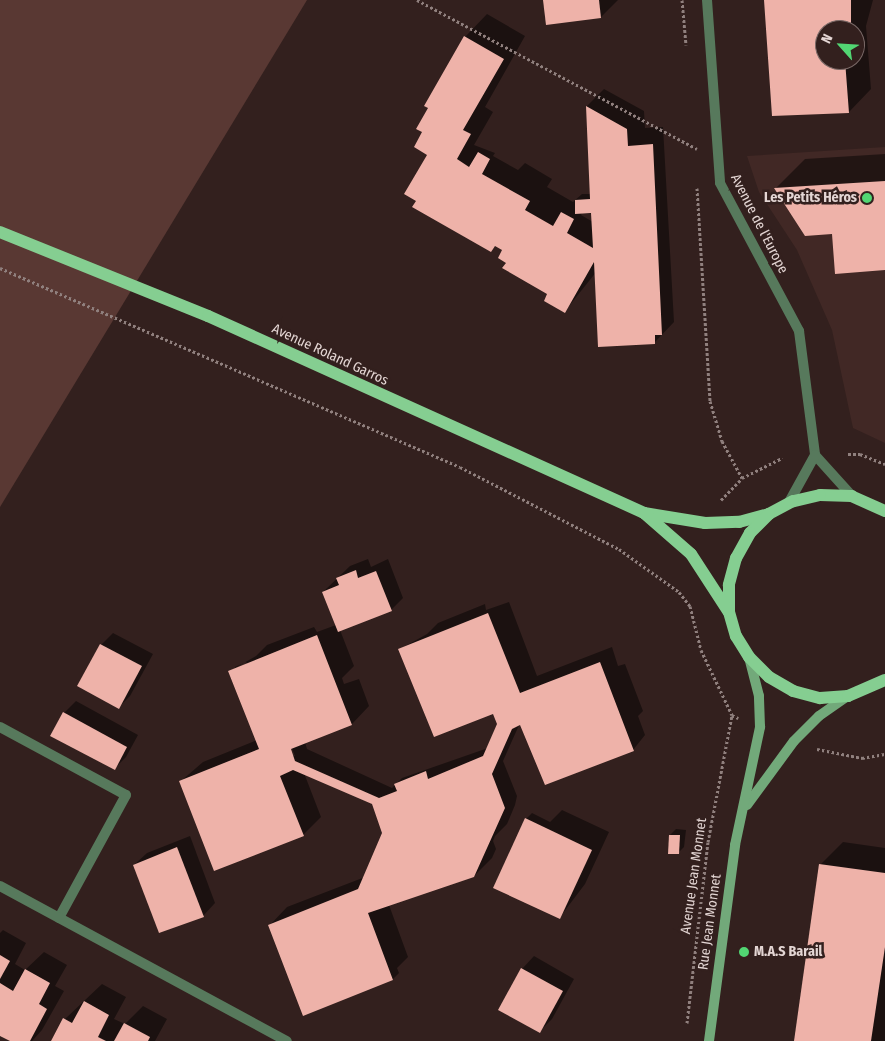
<!DOCTYPE html>
<meta charset="utf-8">
<style>
body{margin:0}
#map{position:relative;width:885px;height:1041px;overflow:hidden;background:#33201e;font-family:"Fira Sans Condensed",sans-serif}
div>[style]{position:absolute}
[style*='--x']{left:calc(var(--x)*1px);top:calc(var(--y)*1px);width:calc(var(--w)*1px);rotate:calc(var(--a)*1deg)}
.built>*{inset:0;background:#412825}
.green>*{inset:0;background:#593833}
.shadow>*{inset:0;background:#0007}
.building>*{inset:0;background:#eeb2a9}
.path>*{height:3px;margin-top:-1.5px;transform-origin:0;background:repeating-linear-gradient(90deg,#90807e 0 2.5px,transparent 0 5px)}
.lane>*{height:10px;margin:-5px;padding:0 5px;transform-origin:5px;border-radius:5px;background:#57795c}
.street>*{height:10px;margin:-5px;padding:0 5px;transform-origin:5px;border-radius:5px;background:#57795c}
.secondary>*{height:10px;margin:-5px;padding:0 5px;transform-origin:5px;border-radius:5px;background:#72a97a}
.primary>*{height:12px;margin:-6px;padding:0 6px;transform-origin:6px;border-radius:6px;background:#85ce91}
.dots>*{width:14px;height:14px;translate:-50% -50%;box-sizing:border-box;border:2px solid #33201e;border-radius:50%}
span{translate:-50% -50%;white-space:nowrap;text-align:center;line-height:1.15;-webkit-text-stroke:5px #33201e;paint-order:stroke}
.poi-label{font-size:14px;color:#e4d6d4;font-weight:700}
.right{translate:-100% -50%;text-align:right}
.left{translate:0 -50%;text-align:left}
.street-label{font-size:14px;color:#e4d6d4}
.north{position:absolute;left:815px;top:20px;width:50px;height:50px;box-sizing:border-box;background:#33201e;border:1px solid #7a6967;border-radius:50%;rotate:296deg;font-size:14px;font-weight:700;line-height:20px;text-align:center;color:#e4d6d4}
.north::after{content:'';display:block;margin:auto;width:18px;height:22px;background:#52d673;clip-path:polygon(50% 0,100% 100%,50% 72%,0 100%)}
</style>
<div id="map">
<div class="built">
<div style="clip-path:polygon(885px 147px,885px 443px,853px 428px,832px 330px,797px 250px,759px 192px,747px 156px)"></div>
</div>
<div class="green">
<div style="clip-path:polygon(0 0,307px 0,0 507px)"></div>
</div>
<div class="shadow">
<div style="clip-path:polygon(544px 0,618px 0,601px 17px)"></div>
<div style="clip-path:polygon(evenodd,765px 0,873px 0,866px 26px,871px 89px,849px 112px,765px 0,825px 30px,855px 30px,855px 60px,825px 60px,825px 30px)"></div>
<div style="clip-path:polygon(evenodd,487px 14px,525px 36px,485px 107px,493px 112px,474px 145px,495px 153px,493px 156px,518px 170px,525px 163px,552px 179px,547px 187px,573px 202px,582px 194px,591px 194px,587px 106px,604px 89px,644px 111px,645px 128px,663px 127px,674px 322px,655px 342px,597px 271px,565px 311px,504px 250px,496px 245px,491px 250px,417px 200px,429px 154px,427px 127px,465px 37px,487px 14px,582px 213px,595px 214px,593px 222px,581px 215px,582px 213px)"></div>
<div style="clip-path:polygon(885px 154px,885px 269px,776px 188px,805px 159px)"></div>
<div style="clip-path:polygon(evenodd,368px 559px,371px 567px,388px 559px,403px 598px,391px 610px,340px 630px,354px 666px,342px 678px,344px 684px,359px 679px,369px 706px,352px 724px,305px 742px,307px 749px,392px 788px,402px 778px,488px 748px,499px 724px,494px 713px,400px 649px,427px 634px,438px 623px,485px 604px,486px 610px,509px 602px,537px 676px,612px 647px,618px 666px,625px 664px,643px 711px,638px 716px,645px 735px,633px 750px,520px 723px,503px 761px,517px 796px,515px 805px,507px 824px,495px 836px,493px 841px,496px 849px,492px 858px,474px 876px,389px 905px,408px 957px,397px 968px,399px 973px,393px 979px,304px 1014px,270px 925px,287px 907px,365px 877px,383px 833px,373px 804px,304px 773px,321px 817px,303px 835px,181px 781px,203px 762px,257px 740px,230px 671px,256px 656px,267px 645px,314px 627px,317px 632px,336px 625px,323px 592px,350px 566px,368px 559px,246px 662px,247px 664px,235px 669px,235px 667px,246px 662px,368px 559px,290px 743px,295px 756px,292px 756px,290px 743px)"></div>
<div style="clip-path:polygon(113px 633px,153px 654px,130px 696px,118px 708px,101px 645px)"></div>
<div style="clip-path:polygon(76px 701px,138px 735px,126px 757px,114px 769px,64px 713px)"></div>
<div style="clip-path:polygon(562px 810px,609px 832px,585px 884px,560px 917px,526px 819px,532px 813px,550px 822px)"></div>
<div style="clip-path:polygon(676px 829px,686px 830px,684px 847px,678px 853px,670px 835px)"></div>
<div style="clip-path:polygon(190px 836px,215px 903px,203px 916px,134px 865px,147px 853px)"></div>
<div style="clip-path:polygon(843px 842px,885px 848px,885px 1041px,794px 1041px,821px 864px)"></div>
<div style="clip-path:polygon(3px 930px,26px 943px,15px 964px,25px 970px,44px 952px,67px 965px,55px 986px,64px 991px,42px 1030px,32px 1041px,13px 1041px,0 1034px,0 933px)"></div>
<div style="clip-path:polygon(534px 956px,574px 979px,552px 1019px,540px 1031px,522px 969px)"></div>
<div style="clip-path:polygon(102px 984px,126px 997px,114px 1019px,125px 1024px,143px 1006px,167px 1019px,155px 1041px,52px 1041px,65px 1019px)"></div>
</div>
<div class="building">
<div style="clip-path:polygon(543px 0,599px 0,601px 18px,546px 25px)"></div>
<div style="clip-path:polygon(764px 0,851px 0,851px 30px,825px 30px,825px 60px,845px 60px,849px 113px,772px 116px)"></div>
<div style="clip-path:polygon(464px 36px,504px 59px,463px 130px,471px 134px,457px 159px,469px 167px,478px 152px,490px 159px,482px 174px,530px 201px,525px 210px,553px 226px,561px 212px,574px 219px,567px 233px,593px 248px,591px 213px,575px 214px,575px 200px,590px 199px,586px 106px,627px 129px,628px 146px,653px 144px,662px 335px,655px 335px,655px 344px,598px 347px,594px 262px,565px 313px,544px 301px,547px 294px,502px 268px,506px 263px,498px 258px,502px 250px,495px 246px,491px 252px,412px 207px,416px 201px,404px 194px,427px 155px,414px 147px,422px 132px,416px 129px,428px 108px,424px 106px)"></div>
<div style="clip-path:polygon(885px 181px,885px 270px,835px 274px,832px 234px,805px 236px,774px 188px)"></div>
<div style="clip-path:polygon(356px 570px,358px 578px,376px 571px,392px 611px,338px 632px,322px 592px,339px 585px,336px 578px)"></div>
<div style="clip-path:polygon(488px 613px,520px 693px,600px 662px,634px 751px,545px 785px,520px 725px,512px 729px,492px 774px,505px 808px,474px 877px,368px 913px,393px 980px,303px 1016px,268px 925px,358px 889px,382px 833px,372px 804px,293px 770px,280px 776px,304px 836px,214px 871px,179px 781px,259px 749px,228px 671px,317px 635px,352px 725px,291px 749px,295px 761px,379px 798px,397px 791px,394px 784px,426px 771px,428px 779px,483px 756px,497px 724px,493px 714px,434px 737px,398px 649px)"></div>
<div style="clip-path:polygon(100px 644px,142px 666px,119px 709px,77px 686px)"></div>
<div style="clip-path:polygon(63px 712px,127px 747px,115px 770px,50px 736px)"></div>
<div style="clip-path:polygon(525px 818px,592px 850px,560px 919px,493px 888px)"></div>
<div style="clip-path:polygon(669px 835px,680px 835px,679px 854px,668px 854px)"></div>
<div style="clip-path:polygon(177px 847px,204px 917px,159px 933px,133px 865px)"></div>
<div style="clip-path:polygon(819px 864px,885px 873px,885px 947px,871px 1041px,794px 1041px)"></div>
<div style="clip-path:polygon(0 955px,10px 961px,0 979px)"></div>
<div style="clip-path:polygon(521px 968px,563px 991px,540px 1033px,498px 1010px)"></div>
<div style="clip-path:polygon(25px 969px,50px 983px,39px 1004px,47px 1009px,30px 1041px,10px 1041px,0 1036px,0 983px,13px 991px)"></div>
<div style="clip-path:polygon(84px 1001px,109px 1015px,98px 1037px,106px 1041px,51px 1041px,63px 1018px,72px 1023px)"></div>
<div style="clip-path:polygon(124px 1023px,150px 1037px,148px 1041px,114px 1041px)"></div>
</div>
<div class="path">
<div style="--x:417;--y:0;--w:317;--a:28"></div>
<div style="--x:682;--y:0;--w:45;--a:84.9"></div>
<div style="--x:697;--y:188;--w:213;--a:86.5"></div>
<div style="--x:710;--y:401;--w:42;--a:73.3"></div>
<div style="--x:722;--y:441;--w:42;--a:61.6"></div>
<div style="--x:0;--y:268;--w:501;--a:23.39"></div>
<div style="--x:460;--y:467;--w:179;--a:27.3"></div>
<div style="--x:619;--y:549;--w:74;--a:35.6"></div>
<div style="--x:679;--y:592;--w:18;--a:52"></div>
<div style="--x:690;--y:606;--w:45;--a:76"></div>
<div style="--x:701;--y:650;--w:72;--a:64.5"></div>
<div style="--x:732;--y:715;--w:7;--a:27"></div>
<div style="--x:848;--y:454;--w:12;--a:0"></div>
<div style="--x:860;--y:454;--w:27;--a:22"></div>
<div style="--x:721;--y:500;--w:30;--a:-46"></div>
<div style="--x:742;--y:478;--w:45;--a:-26.6"></div>
<div style="--x:817;--y:749;--w:46;--a:11.3"></div>
<div style="--x:862;--y:758;--w:23;--a:-10"></div>
<div style="--x:687;--y:1023;--w:182;--a:-83.4"></div>
<div style="--x:708;--y:842;--w:129;--a:-79.3"></div>
</div>
<div class="lane">
<div style="--x:0;--y:727;--w:143;--a:28.4"></div>
<div style="--x:126;--y:795;--w:140;--a:118.6"></div>
<div style="--x:0;--y:886;--w:326;--a:28.4"></div>
</div>
<div class="street">
<div style="--x:707;--y:0;--w:183;--a:85.9"></div>
<div style="--x:720;--y:183;--w:168;--a:61.9"></div>
<div style="--x:799;--y:331;--w:125;--a:82.6"></div>
<div style="--x:815;--y:455;--w:55;--a:47.9"></div>
<div style="--x:788;--y:504;--w:56;--a:-61.1"></div>
</div>
<div class="secondary">
<div style="--x:747;--y:805;--w:79;--a:-53.7"></div>
<div style="--x:794;--y:741;--w:35;--a:-45"></div>
<div style="--x:819;--y:716;--w:35;--a:-35"></div>
<div style="--x:709;--y:1041;--w:198;--a:-82.4"></div>
<div style="--x:735;--y:845;--w:121;--a:-78"></div>
<div style="--x:760;--y:727;--w:31;--a:-92"></div>
<div style="--x:759;--y:696;--w:40;--a:-104.4"></div>
</div>
<div class="primary">
<div style="--x:0;--y:232;--w:224;--a:22"></div>
<div style="--x:208;--y:316;--w:478;--a:24.3"></div>
<div style="--x:644;--y:513;--w:62;--a:9.3"></div>
<div style="--x:705;--y:523;--w:34;--a:-2"></div>
<div style="--x:739;--y:522;--w:31;--a:-15"></div>
<div style="--x:885;--y:511;--w:36;--a:-156"></div>
<div style="--x:852;--y:496;--w:32;--a:-178"></div>
<div style="--x:820;--y:495;--w:28;--a:167"></div>
<div style="--x:793;--y:501;--w:27;--a:152"></div>
<div style="--x:769;--y:514;--w:27;--a:135"></div>
<div style="--x:750;--y:533;--w:29;--a:119"></div>
<div style="--x:736;--y:558;--w:28;--a:105"></div>
<div style="--x:729;--y:585;--w:27;--a:90"></div>
<div style="--x:729;--y:612;--w:25;--a:74"></div>
<div style="--x:736;--y:636;--w:25;--a:58"></div>
<div style="--x:749;--y:657;--w:28;--a:45"></div>
<div style="--x:769;--y:677;--w:28;--a:30"></div>
<div style="--x:793;--y:691;--w:28;--a:15"></div>
<div style="--x:820;--y:698;--w:28;--a:-4"></div>
<div style="--x:848;--y:696;--w:40;--a:-23.4"></div>
<div style="--x:644;--y:513;--w:62;--a:41.1"></div>
<div style="--x:691;--y:554;--w:68;--a:57"></div>
</div>
<div class="dots">
<div style="left:867px;top:198px;background:#52d673"></div>
<div style="left:744px;top:952px;background:#52d673"></div>
</div>
<div class="poi-label">
<span class="right" style="left:857px;top:198px">Les Petits Héros</span>
<span class="left" style="left:754px;top:952px">M.A.S Barail</span>
</div>
<div class="street-label">
<span style="left:759px;top:224px;rotate:63deg">Avenue de l'Europe</span>
<span style="left:330px;top:355px;rotate:25deg">Avenue Roland Garros</span>
<span style="left:694px;top:876px;rotate:-82deg">Avenue Jean Monnet</span>
<span style="left:710px;top:922px;rotate:-82deg">Rue Jean Monnet</span>
</div>
<div class="north">N</div>
</div>
